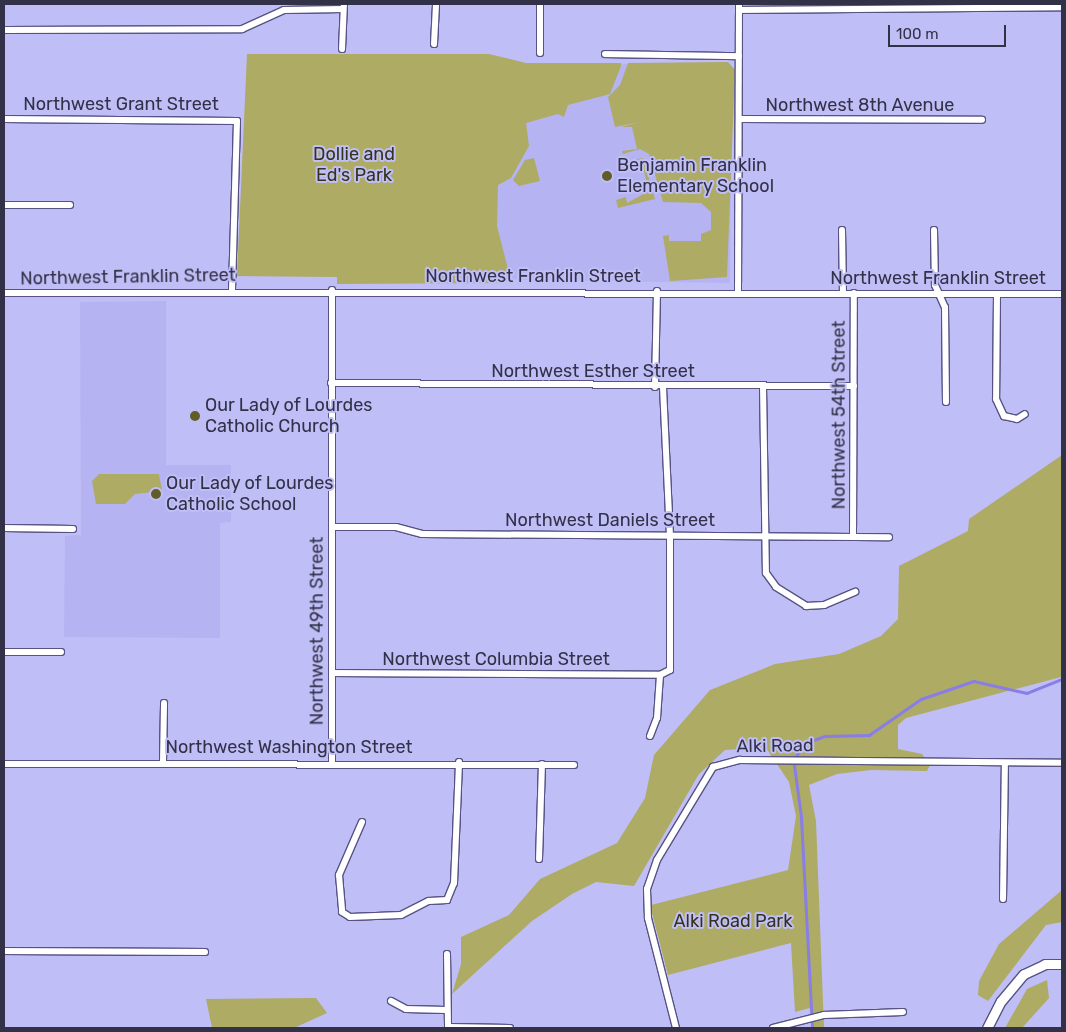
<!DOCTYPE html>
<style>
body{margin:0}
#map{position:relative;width:1066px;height:1032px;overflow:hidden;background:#c0bef6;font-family:Rubik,sans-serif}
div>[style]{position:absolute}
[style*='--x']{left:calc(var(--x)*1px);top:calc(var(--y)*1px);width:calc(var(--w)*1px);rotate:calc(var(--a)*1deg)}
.built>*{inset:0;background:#b5b3f2}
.green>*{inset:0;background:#aeab65}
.stream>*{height:2.5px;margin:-1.25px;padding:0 1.25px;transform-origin:1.25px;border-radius:1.25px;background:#887ee6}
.roads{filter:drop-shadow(1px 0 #565384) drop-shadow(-1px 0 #565384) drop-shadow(0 1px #565384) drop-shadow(0 -1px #565384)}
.street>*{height:6px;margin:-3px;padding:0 3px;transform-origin:3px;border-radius:3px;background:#fff}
.secondary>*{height:9px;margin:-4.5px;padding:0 4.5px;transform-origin:4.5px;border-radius:4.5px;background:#fff}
.dots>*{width:14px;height:14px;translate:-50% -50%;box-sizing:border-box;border:2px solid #c0bef6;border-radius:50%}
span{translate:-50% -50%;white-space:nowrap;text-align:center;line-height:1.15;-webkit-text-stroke:4px #c0bef6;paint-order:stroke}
.street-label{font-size:18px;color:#323148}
.park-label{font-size:18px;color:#33321c}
.poi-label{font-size:18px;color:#323148}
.left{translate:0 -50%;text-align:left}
.frame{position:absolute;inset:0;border:5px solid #323148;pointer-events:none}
.scale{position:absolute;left:888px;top:25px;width:118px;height:22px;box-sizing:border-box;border:2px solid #323148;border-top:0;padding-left:6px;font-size:15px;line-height:18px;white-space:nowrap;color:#323148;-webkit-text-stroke:4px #c0bef6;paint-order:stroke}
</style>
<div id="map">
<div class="built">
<div style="clip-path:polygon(728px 63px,732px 68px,730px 283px,477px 279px,485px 65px)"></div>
<div style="clip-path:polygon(166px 301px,166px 465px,231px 465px,231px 522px,220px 523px,220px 638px,64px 637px,65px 536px,81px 535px,80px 302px)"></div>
</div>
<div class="green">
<div style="clip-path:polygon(247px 54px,489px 54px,526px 63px,621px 63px,621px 66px,610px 94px,568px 105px,564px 117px,558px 114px,526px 123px,529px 146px,511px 178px,498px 185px,497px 226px,508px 269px,504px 283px,337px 284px,337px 277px,237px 276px)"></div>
<div style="clip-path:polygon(728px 62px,735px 70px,727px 277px,670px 281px,663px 236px,669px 235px,669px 241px,701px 241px,701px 234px,711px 230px,711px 212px,701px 203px,663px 202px,649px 154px,640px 149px,623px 154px,622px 151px,637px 149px,632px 127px,621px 127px,640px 122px,615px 127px,608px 97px,620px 85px,628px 63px)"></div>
<div style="clip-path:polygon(534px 158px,540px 181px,519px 186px,513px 180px,525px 160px)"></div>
<div style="clip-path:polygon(643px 158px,655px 199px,618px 208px,616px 200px,626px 197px,627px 203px,649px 191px,642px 164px,623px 171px,620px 163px)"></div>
<div style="clip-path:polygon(1062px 455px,1061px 677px,906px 718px,898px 725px,898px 749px,922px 754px,930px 765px,927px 771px,871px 770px,837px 774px,809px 785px,816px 821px,824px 1028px,807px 1028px,812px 1027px,810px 1008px,795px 1012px,791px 943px,668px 975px,652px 913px,651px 905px,788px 870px,796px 816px,789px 782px,766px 748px,725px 750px,699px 774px,634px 886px,596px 882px,572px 894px,532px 921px,452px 994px,461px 964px,461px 937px,509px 915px,540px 879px,617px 843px,645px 798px,654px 755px,710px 690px,775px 664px,839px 654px,881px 636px,898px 619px,899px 566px,968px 531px,969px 519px)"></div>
<div style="clip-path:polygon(99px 474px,159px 474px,162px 491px,135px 494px,125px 504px,96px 504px,92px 481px)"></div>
<div style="clip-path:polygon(1062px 890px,1062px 922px,1046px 925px,988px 1001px,978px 995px,979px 981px,999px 944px)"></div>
<div style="clip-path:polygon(1047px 980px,1049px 998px,1022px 1028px,1005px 1028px,1027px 989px)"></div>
<div style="clip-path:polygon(316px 998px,327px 1013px,294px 1028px,212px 1028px,206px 999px)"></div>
</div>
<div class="stream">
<div style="--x:812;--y:1028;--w:211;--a:-93"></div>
<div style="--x:801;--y:817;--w:52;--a:-97.7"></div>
<div style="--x:794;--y:765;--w:21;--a:-73"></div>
<div style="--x:800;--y:745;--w:27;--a:-20"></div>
<div style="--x:825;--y:736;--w:44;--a:-1.3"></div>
<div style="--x:869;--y:735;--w:63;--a:-34.7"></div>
<div style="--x:921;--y:699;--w:56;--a:-18.8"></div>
<div style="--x:974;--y:681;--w:54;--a:12.8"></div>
<div style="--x:1027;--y:693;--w:38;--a:-22"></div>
</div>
<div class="roads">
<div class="street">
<div style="--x:540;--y:4;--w:49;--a:90"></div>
<div style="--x:739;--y:10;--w:323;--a:-0.5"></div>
<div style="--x:4;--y:30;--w:238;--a:-0.2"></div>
<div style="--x:242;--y:29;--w:46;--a:-24.3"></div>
<div style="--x:284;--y:10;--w:59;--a:-1"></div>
<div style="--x:434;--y:44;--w:40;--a:-87.1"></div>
<div style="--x:342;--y:49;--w:45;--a:-87.5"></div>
<div style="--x:605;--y:54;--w:134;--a:0.9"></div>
<div style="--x:4;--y:119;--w:233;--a:0.5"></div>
<div style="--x:237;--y:121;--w:170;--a:91.7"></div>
<div style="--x:739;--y:119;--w:243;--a:0.2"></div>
<div style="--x:4;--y:205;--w:66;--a:0"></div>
<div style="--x:842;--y:230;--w:63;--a:89.1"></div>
<div style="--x:934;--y:230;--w:55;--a:89"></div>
<div style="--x:935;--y:285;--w:24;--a:66"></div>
<div style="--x:945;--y:307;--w:95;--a:89.4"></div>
<div style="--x:738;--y:292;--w:288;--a:-89.8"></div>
<div style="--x:4;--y:293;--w:1058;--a:0.05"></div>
<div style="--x:997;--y:294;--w:105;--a:90.5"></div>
<div style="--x:996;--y:399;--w:19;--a:65"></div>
<div style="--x:1004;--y:416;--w:13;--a:13"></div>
<div style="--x:1017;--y:419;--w:9;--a:-32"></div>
<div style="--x:331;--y:383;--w:523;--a:0.33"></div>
<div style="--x:763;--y:386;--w:187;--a:89.1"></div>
<div style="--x:766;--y:573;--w:17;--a:54"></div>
<div style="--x:776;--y:587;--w:36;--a:32"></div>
<div style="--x:806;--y:606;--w:18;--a:-3"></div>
<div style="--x:824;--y:605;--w:34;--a:-23"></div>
<div style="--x:655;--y:387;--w:96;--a:-88.8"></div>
<div style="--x:332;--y:527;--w:64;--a:0"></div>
<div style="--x:396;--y:527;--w:27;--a:15"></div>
<div style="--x:422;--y:534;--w:467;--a:0.4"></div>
<div style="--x:4;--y:528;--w:69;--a:0.8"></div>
<div style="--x:853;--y:537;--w:244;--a:-89.8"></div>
<div style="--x:4;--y:652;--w:57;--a:0"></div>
<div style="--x:332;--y:673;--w:328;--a:0.3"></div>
<div style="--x:650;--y:736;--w:19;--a:-69"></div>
<div style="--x:657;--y:718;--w:43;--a:-86"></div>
<div style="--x:660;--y:675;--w:11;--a:-27"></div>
<div style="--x:670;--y:670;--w:134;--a:-90"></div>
<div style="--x:670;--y:536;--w:149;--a:-92.7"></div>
<div style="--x:332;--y:761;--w:471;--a:-90"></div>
<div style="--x:163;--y:762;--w:59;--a:-89"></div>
<div style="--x:4;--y:764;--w:570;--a:0.1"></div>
<div style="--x:362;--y:822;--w:58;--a:113.5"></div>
<div style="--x:339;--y:875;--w:37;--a:85"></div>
<div style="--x:342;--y:912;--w:9;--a:32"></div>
<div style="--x:350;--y:917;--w:51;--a:-2.2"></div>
<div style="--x:401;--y:915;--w:31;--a:-27"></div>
<div style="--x:429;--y:901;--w:18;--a:-3"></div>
<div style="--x:447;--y:900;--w:18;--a:-68"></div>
<div style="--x:454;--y:883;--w:121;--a:-87.6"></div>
<div style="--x:539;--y:859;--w:95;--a:-88.2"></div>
<div style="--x:1003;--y:899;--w:136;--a:-89.2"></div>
<div style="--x:4;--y:951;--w:201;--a:0.3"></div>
<div style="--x:447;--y:954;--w:74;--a:89.2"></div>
<div style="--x:391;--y:1001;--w:17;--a:28"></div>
<div style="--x:406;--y:1009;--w:40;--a:1.4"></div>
<div style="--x:449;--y:1027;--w:61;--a:0.9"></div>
<div style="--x:676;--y:1028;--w:114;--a:-104.3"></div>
<div style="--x:648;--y:918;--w:29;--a:-92"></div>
<div style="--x:647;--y:889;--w:31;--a:-71"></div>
<div style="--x:657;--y:860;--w:109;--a:-58.9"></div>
<div style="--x:713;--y:767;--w:28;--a:-15"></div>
<div style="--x:740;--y:760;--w:322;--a:0.5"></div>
<div style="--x:773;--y:1028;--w:53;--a:-14.3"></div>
<div style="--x:824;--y:1015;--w:79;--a:-2.2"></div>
</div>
<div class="secondary">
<div style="--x:987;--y:1028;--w:30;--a:-63"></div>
<div style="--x:1001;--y:1001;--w:35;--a:-50"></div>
<div style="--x:1024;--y:974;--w:23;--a:-25"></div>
<div style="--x:1045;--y:964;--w:17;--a:0"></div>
</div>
</div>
<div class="dots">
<div style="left:607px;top:176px;background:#605d2a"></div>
<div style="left:195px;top:416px;background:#605d2a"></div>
<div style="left:156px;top:494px;background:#605d2a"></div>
</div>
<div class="street-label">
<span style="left:121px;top:104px">Northwest Grant Street</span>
<span style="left:860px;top:105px">Northwest 8th Avenue</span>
<span style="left:533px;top:276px">Northwest Franklin Street</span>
<span style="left:128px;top:277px;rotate:-1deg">Northwest Franklin Street</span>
<span style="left:938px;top:278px">Northwest Franklin Street</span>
<span style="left:593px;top:371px">Northwest Esther Street</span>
<span style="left:839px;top:415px;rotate:-90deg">Northwest 54th Street</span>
<span style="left:610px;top:520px">Northwest Daniels Street</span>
<span style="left:317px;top:631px;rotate:-90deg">Northwest 49th Street</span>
<span style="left:496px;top:659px">Northwest Columbia Street</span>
<span style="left:775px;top:746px;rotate:-1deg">Alki Road</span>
<span style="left:289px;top:747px">Northwest Washington Street</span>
</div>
<div class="park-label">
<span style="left:354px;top:165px">Dollie and<br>Ed's Park</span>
<span style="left:733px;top:921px">Alki Road Park</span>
</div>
<div class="poi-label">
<span class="left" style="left:617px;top:176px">Benjamin Franklin<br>Elementary School</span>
<span class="left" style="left:205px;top:416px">Our Lady of Lourdes<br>Catholic Church</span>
<span class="left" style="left:166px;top:494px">Our Lady of Lourdes<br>Catholic School</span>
</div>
<div class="frame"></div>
<div class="scale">100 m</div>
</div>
